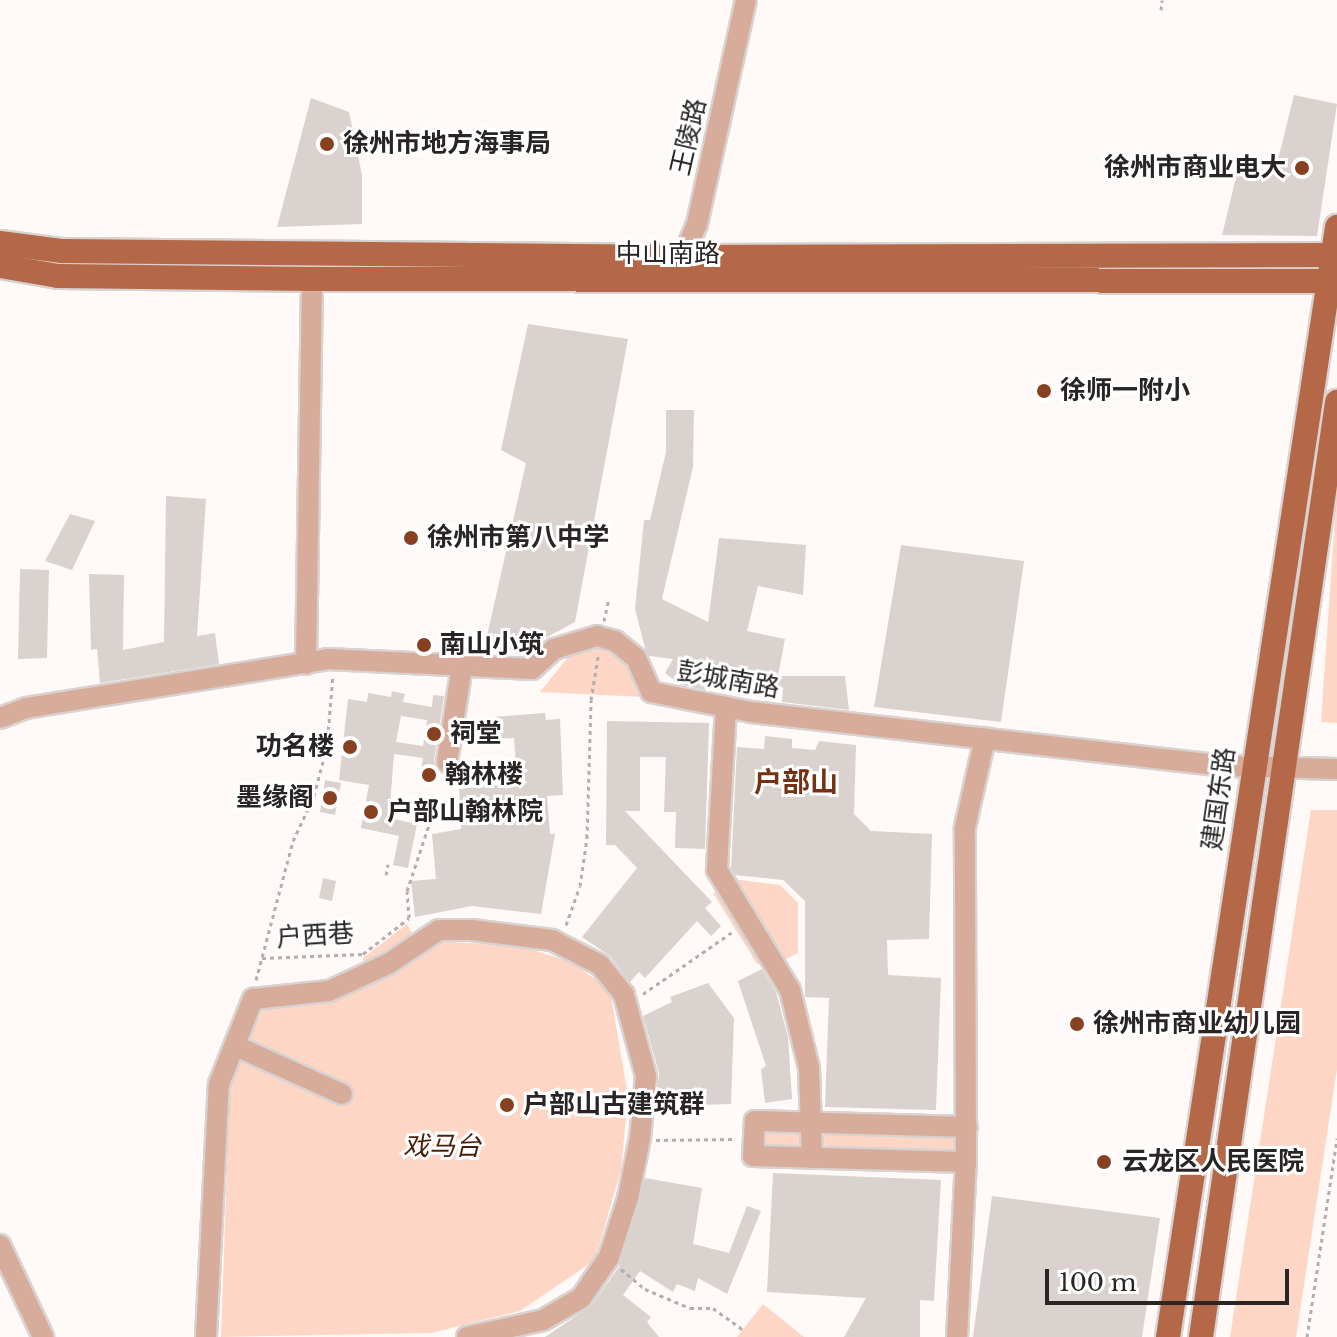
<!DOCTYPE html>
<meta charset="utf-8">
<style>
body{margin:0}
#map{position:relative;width:1337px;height:1337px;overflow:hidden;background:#fff9f7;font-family:"Libre Baskerville","Noto Sans SC",serif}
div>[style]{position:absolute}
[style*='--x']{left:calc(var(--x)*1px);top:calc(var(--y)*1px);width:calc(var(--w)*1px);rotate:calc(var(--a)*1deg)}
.green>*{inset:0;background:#fed6c5}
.building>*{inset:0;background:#d9d2cf}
.path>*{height:3px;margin-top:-1.5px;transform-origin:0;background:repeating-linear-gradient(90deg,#b4afae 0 4px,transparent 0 8px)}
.roads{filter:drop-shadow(2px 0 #d8d3d1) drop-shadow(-2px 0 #d8d3d1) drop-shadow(0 2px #d8d3d1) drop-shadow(0 -2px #d8d3d1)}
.minor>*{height:20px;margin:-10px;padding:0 10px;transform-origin:10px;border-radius:10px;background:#d8ac9a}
.major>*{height:24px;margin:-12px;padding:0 12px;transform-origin:12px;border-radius:12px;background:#b46847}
.dots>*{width:22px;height:22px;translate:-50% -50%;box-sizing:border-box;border:4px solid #fff;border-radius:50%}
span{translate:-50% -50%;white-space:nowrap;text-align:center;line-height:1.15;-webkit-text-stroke:6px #fff;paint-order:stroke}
.street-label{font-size:26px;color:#282524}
.poi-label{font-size:26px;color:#282524;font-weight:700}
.left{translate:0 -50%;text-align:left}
.right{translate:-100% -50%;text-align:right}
.park-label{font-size:26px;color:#4b1c06;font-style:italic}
.neighbourhood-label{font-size:28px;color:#733214;font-weight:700}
.scale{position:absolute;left:1045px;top:1269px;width:244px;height:36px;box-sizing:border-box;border:4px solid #282524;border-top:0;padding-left:10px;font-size:24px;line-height:28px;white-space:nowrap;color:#282524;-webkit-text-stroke:6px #fff;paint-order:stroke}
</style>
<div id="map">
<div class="green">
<div style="clip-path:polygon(1337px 487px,1337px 723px,1321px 722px)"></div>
<div style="clip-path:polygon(602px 648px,629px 661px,645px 697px,540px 692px,573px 651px)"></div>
<div style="clip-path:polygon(1311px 810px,1337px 810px,1337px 1069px,1296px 1337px,1230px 1337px)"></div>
<div style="clip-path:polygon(732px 879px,780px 885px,798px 903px,798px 953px,773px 965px,770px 960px,757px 964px,713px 893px)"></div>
<div style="clip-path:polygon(407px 924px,416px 941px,366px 970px,363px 958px)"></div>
<div style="clip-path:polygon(436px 941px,520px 946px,571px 962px,610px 990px,628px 1096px,621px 1170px,595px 1260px,520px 1311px,431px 1333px,221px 1337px,230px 1080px,267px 1001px,329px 1000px,399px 971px)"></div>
<div style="clip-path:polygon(755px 1121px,961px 1127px,959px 1162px,753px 1156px)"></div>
<div style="clip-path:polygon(763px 1304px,804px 1337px,737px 1337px)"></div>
</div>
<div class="building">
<div style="clip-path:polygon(1294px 95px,1337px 104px,1317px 236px,1222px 235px,1239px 165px,1275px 172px)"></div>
<div style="clip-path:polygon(311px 98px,349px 112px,362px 175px,362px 224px,277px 227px)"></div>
<div style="clip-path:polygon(528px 324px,628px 339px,575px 622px,523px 650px,484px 649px,526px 463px,501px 450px)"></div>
<div style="clip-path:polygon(666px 410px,694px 410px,693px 467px,662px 599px,708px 622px,719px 538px,806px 545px,803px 595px,758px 586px,747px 631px,785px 639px,778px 676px,845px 676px,849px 710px,782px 702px,783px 689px,728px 678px,706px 656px,705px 690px,681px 685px,665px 673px,673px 659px,649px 656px,645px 648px,635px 609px,644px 520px,650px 520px,666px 452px)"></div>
<div style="clip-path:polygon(166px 496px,206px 499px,197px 636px,215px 633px,219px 664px,100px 683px,97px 649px,91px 650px,89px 574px,124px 575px,123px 650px,164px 642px)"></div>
<div style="clip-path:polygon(70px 514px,95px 521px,72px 570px,45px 561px)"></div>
<div style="clip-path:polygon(901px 545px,1024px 561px,1001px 722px,874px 707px)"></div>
<div style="clip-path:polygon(20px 569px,49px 570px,47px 658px,18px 659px)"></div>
<div style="clip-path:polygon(evenodd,392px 691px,405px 694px,403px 702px,432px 707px,433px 695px,444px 696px,434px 760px,437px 776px,420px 775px,423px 758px,394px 754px,389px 818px,417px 824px,408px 868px,393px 865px,399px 836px,361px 828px,369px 785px,339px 780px,348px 699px,367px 702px,368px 693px,391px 697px,392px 691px,401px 716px,427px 720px,423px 746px,396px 742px,401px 716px)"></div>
<div style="clip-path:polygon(545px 713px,546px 720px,560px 719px,563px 795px,547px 796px,550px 834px,555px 834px,541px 914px,472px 906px,415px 917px,411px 881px,436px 879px,432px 834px,461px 829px,459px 789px,517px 783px,514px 738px,469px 741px,467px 719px)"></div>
<div style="clip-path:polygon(607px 721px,709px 723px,705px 849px,675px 848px,676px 812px,664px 812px,666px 757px,640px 757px,640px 811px,625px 811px,712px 902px,705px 908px,721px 926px,711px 936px,697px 921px,645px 978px,639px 972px,630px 982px,610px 956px,582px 937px,637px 868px,615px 845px,606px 845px)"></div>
<div style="clip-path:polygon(765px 736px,792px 739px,792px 748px,815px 750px,819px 741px,856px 745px,854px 814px,871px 831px,932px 834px,929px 939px,887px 940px,888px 975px,941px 978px,936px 1110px,825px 1107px,829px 998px,805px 997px,805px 901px,783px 880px,735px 875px,731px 869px,737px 747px,764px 749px)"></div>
<div style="clip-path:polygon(325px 780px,341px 783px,335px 815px,320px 812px)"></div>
<div style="clip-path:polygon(323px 878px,336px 881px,332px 901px,319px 898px)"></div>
<div style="clip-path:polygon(762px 969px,776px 992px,788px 1037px,792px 1099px,765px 1103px,761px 1069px,766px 1066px,738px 981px)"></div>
<div style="clip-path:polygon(708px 983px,734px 1018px,731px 1104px,698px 1105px,697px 1099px,655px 1113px,659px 1073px,643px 1016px,672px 1002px,670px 997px)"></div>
<div style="clip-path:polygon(773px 1173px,941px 1180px,934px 1301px,920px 1300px,920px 1337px,844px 1337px,866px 1298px,767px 1292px)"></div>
<div style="clip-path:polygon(645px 1178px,702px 1188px,693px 1244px,729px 1253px,747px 1206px,761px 1211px,727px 1294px,698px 1278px,695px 1291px,677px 1284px,673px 1292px,640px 1271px,623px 1295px,651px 1317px,647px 1322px,659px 1337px,545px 1337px,591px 1306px,619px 1267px)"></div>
<div style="clip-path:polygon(992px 1196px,1160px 1218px,1142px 1337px,973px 1337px)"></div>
</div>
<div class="path">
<div style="--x:1161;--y:10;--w:10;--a:-84"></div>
<div style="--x:604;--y:621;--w:24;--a:-78"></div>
<div style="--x:386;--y:875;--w:11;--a:-80"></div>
<div style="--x:566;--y:925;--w:41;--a:-70.3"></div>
<div style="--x:580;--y:886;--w:49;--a:-81.7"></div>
<div style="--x:587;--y:838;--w:138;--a:-88.3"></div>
<div style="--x:591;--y:700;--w:44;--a:-80.8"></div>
<div style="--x:262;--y:958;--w:101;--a:-2.3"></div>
<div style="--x:363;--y:954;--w:58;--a:-38"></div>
<div style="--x:409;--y:918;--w:27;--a:-94"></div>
<div style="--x:407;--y:891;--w:70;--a:-71.6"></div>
<div style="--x:256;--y:980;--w:144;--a:-75.1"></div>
<div style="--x:293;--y:841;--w:50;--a:-65"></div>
<div style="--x:314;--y:796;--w:52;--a:-75.4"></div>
<div style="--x:327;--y:746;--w:71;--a:-85.2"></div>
<div style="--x:643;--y:994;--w:112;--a:-34.8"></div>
<div style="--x:656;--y:1140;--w:80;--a:-0.7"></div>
<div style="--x:621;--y:1269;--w:31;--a:40"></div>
<div style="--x:645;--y:1289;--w:49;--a:22.9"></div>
<div style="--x:690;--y:1308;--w:23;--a:0"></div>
<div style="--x:713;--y:1308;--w:37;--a:36"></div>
<div style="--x:1307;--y:1337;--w:201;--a:-81.4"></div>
</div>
<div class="roads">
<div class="minor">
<div style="--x:677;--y:271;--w:51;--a:-66.9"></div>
<div style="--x:697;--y:224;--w:229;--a:-77.7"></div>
<div style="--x:306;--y:664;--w:385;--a:-89.1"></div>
<div style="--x:726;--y:707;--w:163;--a:93.2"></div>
<div style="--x:717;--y:870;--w:140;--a:58.7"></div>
<div style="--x:790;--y:990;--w:80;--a:76.3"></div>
<div style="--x:809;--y:1068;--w:90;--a:88.1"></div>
<div style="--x:0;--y:718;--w:28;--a:-21"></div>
<div style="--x:26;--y:708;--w:306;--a:-9.2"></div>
<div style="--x:328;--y:659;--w:204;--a:2.8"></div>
<div style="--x:532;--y:669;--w:30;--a:-42"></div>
<div style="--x:554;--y:649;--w:45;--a:-16.8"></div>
<div style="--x:597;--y:636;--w:19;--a:16"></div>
<div style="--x:615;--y:641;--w:27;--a:39"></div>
<div style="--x:636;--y:658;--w:37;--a:66"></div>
<div style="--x:651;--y:692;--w:102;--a:11.3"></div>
<div style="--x:751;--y:712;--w:479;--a:6.5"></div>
<div style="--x:1227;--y:766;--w:110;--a:1.6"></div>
<div style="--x:447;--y:762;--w:97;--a:-81.1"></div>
<div style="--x:238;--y:1047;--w:114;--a:24.3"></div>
<div style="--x:966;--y:1162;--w:213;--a:-178.4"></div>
<div style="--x:753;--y:1156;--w:35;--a:-87"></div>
<div style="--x:755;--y:1121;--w:212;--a:1.6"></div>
<div style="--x:0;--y:1245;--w:102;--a:64.9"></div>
<div style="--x:206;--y:1337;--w:253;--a:-87.1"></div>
<div style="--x:219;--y:1084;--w:92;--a:-68.2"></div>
<div style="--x:253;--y:999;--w:76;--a:-6"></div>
<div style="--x:329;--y:991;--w:65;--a:-24.6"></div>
<div style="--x:388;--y:964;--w:61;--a:-33.7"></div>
<div style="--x:439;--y:930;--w:32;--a:0"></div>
<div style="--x:471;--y:930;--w:82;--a:7"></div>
<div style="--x:552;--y:940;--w:54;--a:27.5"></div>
<div style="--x:600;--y:965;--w:38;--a:51"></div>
<div style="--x:624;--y:995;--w:84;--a:74.8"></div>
<div style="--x:646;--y:1076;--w:62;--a:95.5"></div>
<div style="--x:640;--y:1138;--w:61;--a:101.3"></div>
<div style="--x:628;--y:1198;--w:62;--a:107.9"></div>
<div style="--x:609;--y:1257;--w:50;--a:124.3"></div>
<div style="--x:581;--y:1298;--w:44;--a:149.9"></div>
<div style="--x:543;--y:1320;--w:78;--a:167.4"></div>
<div style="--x:957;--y:1337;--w:175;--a:-87.1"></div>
<div style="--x:966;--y:1162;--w:335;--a:-90.2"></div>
<div style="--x:965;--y:827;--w:91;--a:-77.3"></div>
</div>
<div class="major">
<div style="--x:0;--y:243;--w:63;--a:7.4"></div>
<div style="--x:62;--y:251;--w:620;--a:0.55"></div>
<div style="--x:682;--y:257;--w:655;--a:-0.17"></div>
<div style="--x:0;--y:266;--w:59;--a:9.8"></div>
<div style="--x:58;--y:276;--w:254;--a:0.7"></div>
<div style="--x:312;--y:279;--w:1025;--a:0.11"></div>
<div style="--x:1168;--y:1337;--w:1123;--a:-81.34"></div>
<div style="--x:1201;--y:1337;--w:945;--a:-81.72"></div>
</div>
</div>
<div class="dots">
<div style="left:327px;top:144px;background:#884120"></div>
<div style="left:1302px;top:168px;background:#884120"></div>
<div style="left:1044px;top:391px;background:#884120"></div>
<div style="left:411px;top:538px;background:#884120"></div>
<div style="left:424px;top:645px;background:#884120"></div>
<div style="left:434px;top:734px;background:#884120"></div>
<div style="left:350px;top:747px;background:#884120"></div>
<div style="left:429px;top:775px;background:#884120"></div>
<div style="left:330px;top:798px;background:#884120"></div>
<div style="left:371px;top:812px;background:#884120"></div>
<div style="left:1077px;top:1024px;background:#884120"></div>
<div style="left:507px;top:1105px;background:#884120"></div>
<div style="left:1104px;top:1162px;background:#884120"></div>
</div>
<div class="street-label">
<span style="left:689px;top:137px;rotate:-77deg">王陵路</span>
<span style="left:668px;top:254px">中山南路</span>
<span style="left:728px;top:680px;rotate:10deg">彭城南路</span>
<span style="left:1219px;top:799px;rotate:-82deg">建国东路</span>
<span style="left:315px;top:936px;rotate:-4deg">户西巷</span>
</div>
<div class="poi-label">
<span class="left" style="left:343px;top:144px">徐州市地方海事局</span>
<span class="right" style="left:1286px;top:168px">徐州市商业电大</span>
<span class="left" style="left:1060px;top:391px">徐师一附小</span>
<span class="left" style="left:427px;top:538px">徐州市第八中学</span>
<span class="left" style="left:440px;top:645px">南山小筑</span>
<span class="left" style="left:450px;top:734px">祠堂</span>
<span class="right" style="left:334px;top:747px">功名楼</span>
<span class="left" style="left:445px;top:775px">翰林楼</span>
<span class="right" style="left:314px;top:798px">墨缘阁</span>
<span class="left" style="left:387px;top:812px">户部山翰林院</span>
<span class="left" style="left:1093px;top:1024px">徐州市商业幼儿园</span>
<span class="left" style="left:523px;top:1105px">户部山古建筑群</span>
<span class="left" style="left:1122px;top:1162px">云龙区人民医院</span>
</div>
<div class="park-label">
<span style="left:442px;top:1147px">戏马台</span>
</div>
<div class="neighbourhood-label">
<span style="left:796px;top:783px">户部山</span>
</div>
<div class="scale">100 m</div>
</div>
